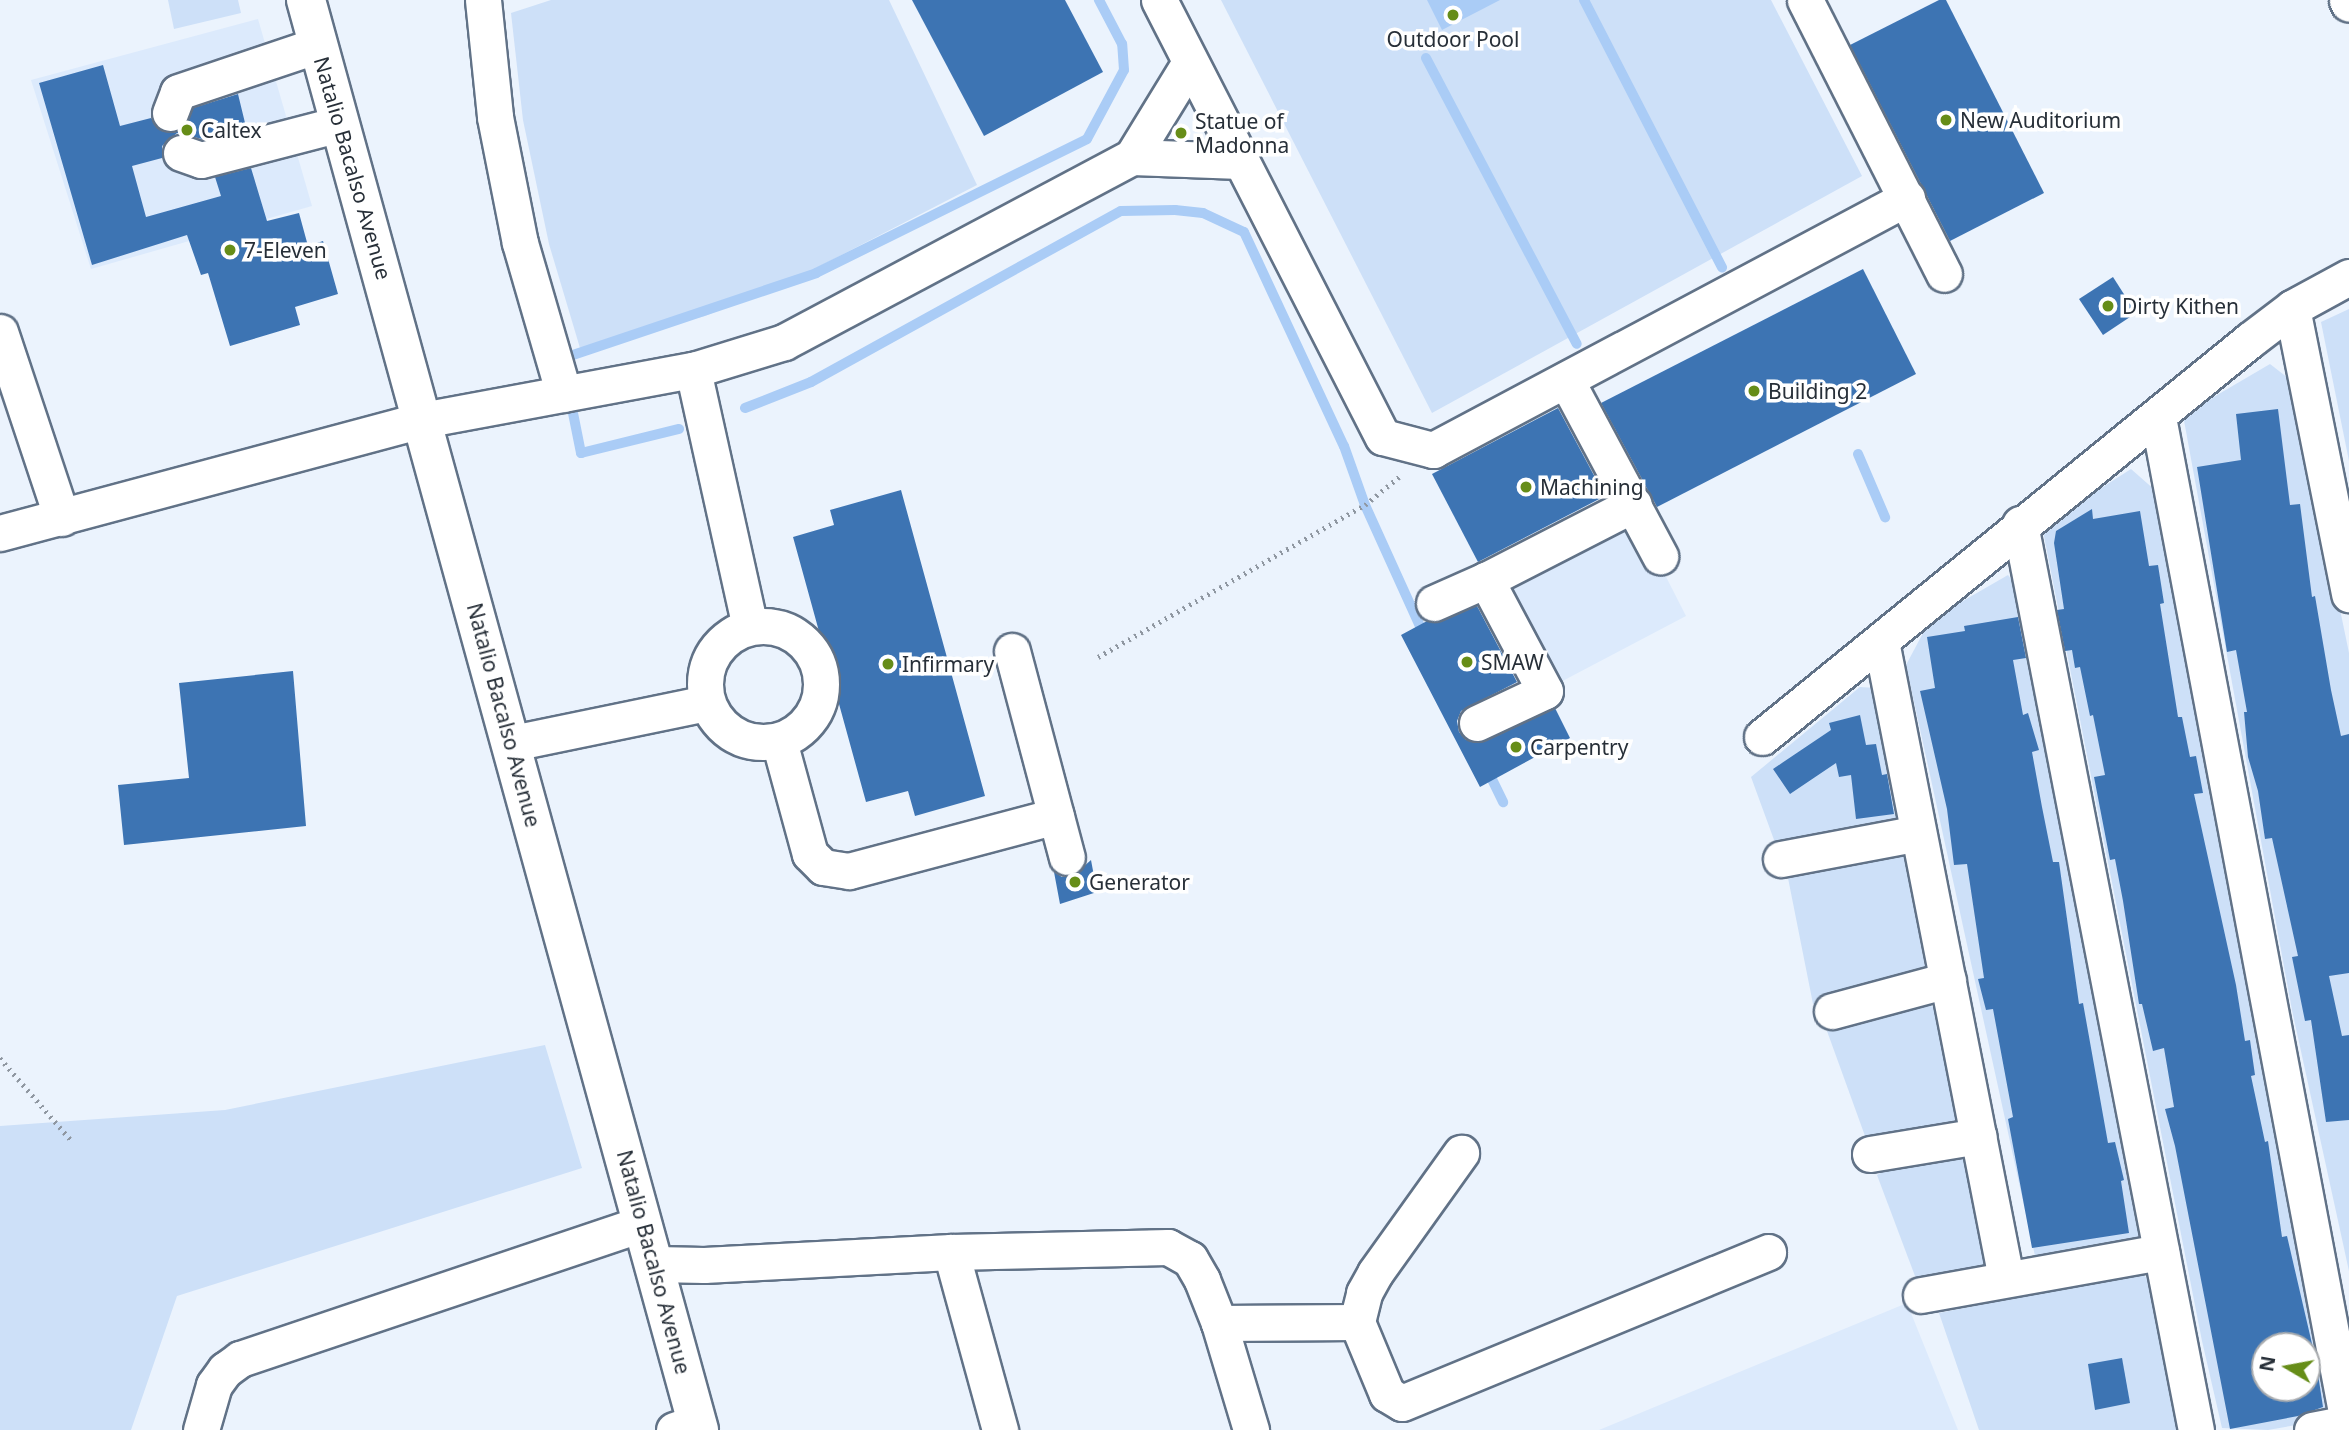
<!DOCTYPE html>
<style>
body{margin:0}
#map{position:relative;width:2349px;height:1430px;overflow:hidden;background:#ebf3fd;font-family:"Noto Sans",sans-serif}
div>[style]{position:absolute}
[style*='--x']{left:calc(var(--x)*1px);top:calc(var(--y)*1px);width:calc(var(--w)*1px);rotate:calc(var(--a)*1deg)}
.built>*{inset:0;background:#dceafc}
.green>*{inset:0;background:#cde0f8}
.water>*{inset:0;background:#aaccf6}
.stream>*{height:10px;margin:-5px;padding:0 5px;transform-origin:5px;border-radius:5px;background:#aaccf6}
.building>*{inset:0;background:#3d74b3}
.path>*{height:4.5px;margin-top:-2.25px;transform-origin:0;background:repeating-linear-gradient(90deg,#8f97a1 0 2px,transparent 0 7px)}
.roads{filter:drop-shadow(2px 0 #617287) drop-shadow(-2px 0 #617287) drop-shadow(0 2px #617287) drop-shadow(0 -2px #617287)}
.minor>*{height:35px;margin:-17.5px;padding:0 17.5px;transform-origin:17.5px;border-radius:17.5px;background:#fff}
.minor>.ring{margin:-17.5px;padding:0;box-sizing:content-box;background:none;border:35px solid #fff;border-radius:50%}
.highway>*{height:38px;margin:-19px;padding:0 19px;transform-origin:19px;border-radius:19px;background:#fff}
.dots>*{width:19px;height:19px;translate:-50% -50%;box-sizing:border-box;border:4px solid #fff;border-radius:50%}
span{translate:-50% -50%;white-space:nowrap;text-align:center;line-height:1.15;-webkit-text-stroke:7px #fff;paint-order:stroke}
.poi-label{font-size:21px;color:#272f38}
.left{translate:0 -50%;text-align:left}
.street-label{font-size:21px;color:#272f38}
.north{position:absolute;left:2251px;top:1332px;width:70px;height:70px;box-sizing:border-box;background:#fff;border:2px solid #a9acaf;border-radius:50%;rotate:280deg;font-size:19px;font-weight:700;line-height:28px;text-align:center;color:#272f38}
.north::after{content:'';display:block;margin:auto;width:24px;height:32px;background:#668d18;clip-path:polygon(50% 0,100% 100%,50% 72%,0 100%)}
</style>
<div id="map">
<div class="built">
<div style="clip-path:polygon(258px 19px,312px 206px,91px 269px,31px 80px)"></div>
<div style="clip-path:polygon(1636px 518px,1686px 616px,1553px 686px,1502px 588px)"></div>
<div style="clip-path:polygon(1907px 1303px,1958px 1430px,1599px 1430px)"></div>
</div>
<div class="green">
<div style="clip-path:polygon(168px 0,238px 0,241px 13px,174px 29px)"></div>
<div style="clip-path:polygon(551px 0,889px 0,977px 185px,791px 281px,705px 316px,580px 348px,549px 244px,523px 120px,511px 13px)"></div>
<div style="clip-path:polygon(1221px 0,1771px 0,1862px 176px,1432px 413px)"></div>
<div style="clip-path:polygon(2349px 309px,2349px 461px,2321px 322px)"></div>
<div style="clip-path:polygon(2270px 364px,2293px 382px,2349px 653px,2349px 1271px,2292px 1010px,2183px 415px)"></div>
<div style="clip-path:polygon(evenodd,2131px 469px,2156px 491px,2335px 1418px,2268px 1430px,2222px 1428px,2202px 1341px,2042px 526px,2131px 469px,2265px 1346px,2307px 1346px,2307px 1388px,2265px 1388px,2265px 1346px)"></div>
<div style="clip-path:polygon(2008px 575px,2027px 600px,2149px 1239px,2035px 1256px,1906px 665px,1930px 620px)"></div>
<div style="clip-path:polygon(1860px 687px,1891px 689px,1903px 848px,1915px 855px,1937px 963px,1918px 980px,1813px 1004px,1788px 878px,1751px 777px)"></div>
<div style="clip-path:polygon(1919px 1001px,1947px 1013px,1959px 1124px,1869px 1147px,1827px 1031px)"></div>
<div style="clip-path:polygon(545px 1045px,582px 1168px,177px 1296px,131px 1430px,0 1430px,0 1126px,225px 1110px)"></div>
<div style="clip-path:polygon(1953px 1156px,1976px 1162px,1996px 1242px,1981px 1274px,1918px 1284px,1877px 1175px,1886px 1170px)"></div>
<div style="clip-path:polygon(2140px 1273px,2158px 1286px,2177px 1430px,1979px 1430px,1939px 1313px)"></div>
</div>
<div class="water">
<div style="clip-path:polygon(1427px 0,1500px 0,1442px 30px)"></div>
</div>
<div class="stream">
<div style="--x:1584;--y:0;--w:301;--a:62.7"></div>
<div style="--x:1426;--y:58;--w:323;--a:62.2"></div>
<div style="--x:565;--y:363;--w:5;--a:-101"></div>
<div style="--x:564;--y:358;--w:266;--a:-18.6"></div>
<div style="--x:816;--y:273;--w:302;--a:-26.3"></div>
<div style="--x:1087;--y:139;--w:78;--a:-61.8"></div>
<div style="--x:1124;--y:70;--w:26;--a:-94"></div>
<div style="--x:1122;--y:44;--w:50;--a:-117.6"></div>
<div style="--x:572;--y:408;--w:46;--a:78.7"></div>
<div style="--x:581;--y:453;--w:101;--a:-13.8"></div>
<div style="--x:745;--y:408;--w:71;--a:-21.5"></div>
<div style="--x:811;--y:382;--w:354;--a:-28.9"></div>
<div style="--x:1121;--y:211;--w:54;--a:-1.1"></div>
<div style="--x:1175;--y:210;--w:28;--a:6"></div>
<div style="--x:1203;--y:213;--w:45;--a:24.9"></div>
<div style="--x:1244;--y:232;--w:236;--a:65"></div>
<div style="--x:1344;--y:446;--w:63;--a:70.4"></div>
<div style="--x:1365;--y:505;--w:143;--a:65.6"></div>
<div style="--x:1858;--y:454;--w:69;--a:66.8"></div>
<div style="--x:1487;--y:769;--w:37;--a:64"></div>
</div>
<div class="building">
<div style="clip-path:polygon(912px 0,1065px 0,1103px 72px,984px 136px)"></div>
<div style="clip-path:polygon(1939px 0,1946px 0,2044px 193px,1950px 241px,1850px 45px)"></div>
<div style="clip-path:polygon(103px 65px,120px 126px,151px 118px,162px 131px,174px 133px,183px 128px,193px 108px,238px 94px,246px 127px,202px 139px,177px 133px,162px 146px,162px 158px,132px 166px,146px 217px,221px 196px,215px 177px,251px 168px,267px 221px,299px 213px,308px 246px,323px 241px,338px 294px,295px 307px,300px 325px,230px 346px,208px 273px,201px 275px,187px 235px,92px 265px,39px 83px)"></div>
<div style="clip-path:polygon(1863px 269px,1916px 374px,1657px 507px,1601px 403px)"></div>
<div style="clip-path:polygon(2113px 277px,2136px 313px,2103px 335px,2079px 299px)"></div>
<div style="clip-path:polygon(1558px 408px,1605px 496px,1478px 562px,1432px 474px)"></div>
<div style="clip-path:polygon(2278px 409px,2290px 505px,2300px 504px,2312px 597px,2315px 596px,2331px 690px,2341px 736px,2349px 734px,2349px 973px,2329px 976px,2342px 1036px,2349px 1035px,2349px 1120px,2326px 1122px,2311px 1020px,2305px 1021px,2292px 957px,2298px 956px,2272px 838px,2265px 839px,2258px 791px,2248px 757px,2244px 712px,2247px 712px,2236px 650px,2227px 652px,2197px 467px,2241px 460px,2236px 414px)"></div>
<div style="clip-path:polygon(901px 490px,985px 796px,915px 816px,908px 791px,866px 802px,793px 537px,834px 525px,830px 510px)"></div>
<div style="clip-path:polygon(evenodd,2092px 509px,2093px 519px,2140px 511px,2149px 566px,2158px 565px,2164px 603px,2160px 604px,2178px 717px,2182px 717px,2190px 757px,2196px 756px,2203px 793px,2194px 794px,2236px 985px,2245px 1041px,2250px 1040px,2255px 1075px,2251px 1076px,2265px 1142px,2268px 1141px,2282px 1237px,2287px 1236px,2316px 1361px,2323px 1407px,2298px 1416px,2230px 1429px,2175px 1146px,2165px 1109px,2174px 1107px,2164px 1048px,2153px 1051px,2142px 1004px,2139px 1004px,2123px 901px,2115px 859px,2110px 860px,2094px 777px,2105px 775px,2093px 715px,2090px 716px,2080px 667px,2075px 668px,2072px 650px,2065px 651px,2057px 610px,2064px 609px,2054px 543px,2056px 531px,2092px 509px,2265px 1346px,2307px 1346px,2307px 1388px,2265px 1388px,2265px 1346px)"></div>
<div style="clip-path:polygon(1477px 606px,1517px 682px,1461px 711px,1457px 721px,1459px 732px,1466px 740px,1485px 741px,1555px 708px,1570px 738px,1480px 787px,1401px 635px,1427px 621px,1442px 621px)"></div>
<div style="clip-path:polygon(2018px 617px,2026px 658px,2013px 660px,2023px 715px,2028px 713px,2039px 750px,2032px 752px,2042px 807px,2053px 862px,2059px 862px,2079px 1004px,2083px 1003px,2108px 1143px,2115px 1142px,2124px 1180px,2121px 1181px,2129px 1233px,2032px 1248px,2008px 1119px,2013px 1117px,1993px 1009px,1986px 1010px,1978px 979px,1984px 978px,1967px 864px,1954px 865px,1947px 809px,1920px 691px,1935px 688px,1927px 637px,1965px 631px,1964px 626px)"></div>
<div style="clip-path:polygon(293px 671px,306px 826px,124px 845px,118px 785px,189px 778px,179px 683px)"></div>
<div style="clip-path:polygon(1860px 715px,1866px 745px,1876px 744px,1882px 775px,1887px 774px,1894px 814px,1856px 819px,1851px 775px,1839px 777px,1836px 763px,1790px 794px,1773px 769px,1831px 730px,1829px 723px)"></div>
<div style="clip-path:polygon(1091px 860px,1097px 892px,1060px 904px,1054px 872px,1062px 877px,1073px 876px)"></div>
<div style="clip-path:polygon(2122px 1358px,2130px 1403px,2095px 1410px,2088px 1364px)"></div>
</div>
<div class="path">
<div style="--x:1098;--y:657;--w:307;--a:-29.7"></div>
<div style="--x:1365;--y:505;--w:45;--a:-39.6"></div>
<div style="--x:0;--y:1058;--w:108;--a:49.1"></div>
</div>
<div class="roads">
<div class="minor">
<div style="--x:483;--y:0;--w:118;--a:84.1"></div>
<div style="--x:495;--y:117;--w:128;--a:78.8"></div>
<div style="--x:520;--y:243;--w:157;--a:73.8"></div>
<div style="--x:1159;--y:0;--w:491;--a:62.9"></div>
<div style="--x:1383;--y:437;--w:52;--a:14.6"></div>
<div style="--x:1433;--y:450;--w:537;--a:-28"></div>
<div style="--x:1805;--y:0;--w:307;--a:63.1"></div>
<div style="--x:2347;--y:0;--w:4;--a:63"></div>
<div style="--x:1189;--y:64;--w:109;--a:121.5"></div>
<div style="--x:1132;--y:157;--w:108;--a:2.1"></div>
<div style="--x:170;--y:113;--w:22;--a:-69"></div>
<div style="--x:178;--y:92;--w:148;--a:-18.6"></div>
<div style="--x:181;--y:153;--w:21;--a:19"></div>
<div style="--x:201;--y:160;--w:143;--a:-14.6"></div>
<div style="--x:2292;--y:308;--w:292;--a:78.7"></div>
<div style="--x:0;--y:332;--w:196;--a:71.6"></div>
<div style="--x:693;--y:370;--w:263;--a:77.5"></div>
<div style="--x:1566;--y:380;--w:200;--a:61.9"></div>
<div style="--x:2158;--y:417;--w:1024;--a:79.3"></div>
<div style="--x:2020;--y:524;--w:923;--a:79.01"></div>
<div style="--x:0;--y:533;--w:437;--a:-15"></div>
<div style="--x:422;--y:420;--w:276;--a:-10.5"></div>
<div style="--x:693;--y:370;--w:95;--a:-17.1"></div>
<div style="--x:784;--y:342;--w:394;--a:-28"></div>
<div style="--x:1434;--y:603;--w:57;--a:-23.9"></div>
<div class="ring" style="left:705px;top:626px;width:81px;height:81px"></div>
<div style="--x:1881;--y:641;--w:649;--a:78.9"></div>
<div style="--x:1012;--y:651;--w:213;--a:75.1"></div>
<div style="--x:1477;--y:723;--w:75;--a:-25.2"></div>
<div style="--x:1545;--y:691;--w:126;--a:-118"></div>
<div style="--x:1486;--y:580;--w:166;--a:-27.2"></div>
<div style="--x:1762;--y:737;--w:629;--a:-39.13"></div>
<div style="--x:2250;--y:340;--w:53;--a:-37.3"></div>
<div style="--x:2292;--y:308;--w:65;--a:-28.5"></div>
<div style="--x:779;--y:741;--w:117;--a:74.7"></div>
<div style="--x:810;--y:854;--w:18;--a:45"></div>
<div style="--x:823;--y:867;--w:26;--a:9"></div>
<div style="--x:849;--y:871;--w:214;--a:-14.9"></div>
<div style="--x:512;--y:743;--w:199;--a:-11.6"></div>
<div style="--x:1781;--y:859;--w:139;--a:-10.7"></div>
<div style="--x:1832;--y:1011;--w:120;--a:-15"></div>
<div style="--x:1870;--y:1154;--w:110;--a:-9.4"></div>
<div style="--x:951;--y:1252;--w:185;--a:74.6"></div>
<div style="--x:655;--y:1264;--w:49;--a:1.2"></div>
<div style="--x:704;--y:1265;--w:247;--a:-3"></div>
<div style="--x:951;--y:1252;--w:217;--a:-1.3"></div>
<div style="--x:1168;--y:1247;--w:25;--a:29"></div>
<div style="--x:1190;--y:1259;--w:24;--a:60"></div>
<div style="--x:1202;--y:1280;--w:46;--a:68.4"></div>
<div style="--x:1219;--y:1323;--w:112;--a:73.3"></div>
<div style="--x:1921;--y:1295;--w:244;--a:-10.2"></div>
<div style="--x:1357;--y:1322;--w:30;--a:-76"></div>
<div style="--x:1364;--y:1293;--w:23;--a:-61"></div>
<div style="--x:1375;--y:1273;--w:148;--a:-54.4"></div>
<div style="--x:1219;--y:1323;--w:138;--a:-0.4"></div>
<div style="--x:1357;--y:1322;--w:78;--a:67.4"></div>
<div style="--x:1387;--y:1394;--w:17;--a:31"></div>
<div style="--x:1402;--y:1403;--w:396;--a:-22.4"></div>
<div style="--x:201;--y:1430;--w:47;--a:-73.9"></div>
<div style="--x:214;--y:1385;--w:19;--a:-54"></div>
<div style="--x:225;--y:1370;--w:19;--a:-36"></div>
<div style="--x:240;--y:1359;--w:425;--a:-18.6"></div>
<div style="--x:674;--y:1430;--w:24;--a:-19"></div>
<div style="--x:2312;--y:1430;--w:38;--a:-11"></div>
</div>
<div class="highway">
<div style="--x:306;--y:0;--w:1483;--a:74.63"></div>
</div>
</div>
<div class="dots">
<div style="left:1453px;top:15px;background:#668d18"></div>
<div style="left:1946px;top:120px;background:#668d18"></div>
<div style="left:187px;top:130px;background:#668d18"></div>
<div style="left:1181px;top:133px;background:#668d18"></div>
<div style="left:230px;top:250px;background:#668d18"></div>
<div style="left:2108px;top:306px;background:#668d18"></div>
<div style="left:1754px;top:391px;background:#668d18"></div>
<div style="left:1526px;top:487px;background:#668d18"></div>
<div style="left:1467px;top:662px;background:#668d18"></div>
<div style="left:888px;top:664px;background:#668d18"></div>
<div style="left:1516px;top:747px;background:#668d18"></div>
<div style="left:1075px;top:882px;background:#668d18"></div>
</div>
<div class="poi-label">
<span style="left:1453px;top:39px">Outdoor Pool</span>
<span class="left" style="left:1960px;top:120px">New Auditorium</span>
<span class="left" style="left:1195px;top:133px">Statue of<br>Madonna</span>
<span class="left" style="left:201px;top:130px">Caltex</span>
<span class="left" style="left:244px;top:250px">7-Eleven</span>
<span class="left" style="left:2122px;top:306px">Dirty Kithen</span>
<span class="left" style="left:1768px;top:391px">Building 2</span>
<span class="left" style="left:1540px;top:487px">Machining</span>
<span class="left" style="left:1481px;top:662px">SMAW</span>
<span class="left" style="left:902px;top:664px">Infirmary</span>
<span class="left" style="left:1530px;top:747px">Carpentry</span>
<span class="left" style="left:1089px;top:882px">Generator</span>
</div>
<div class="street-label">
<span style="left:353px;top:168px;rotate:74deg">Natalio Bacalso Avenue</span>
<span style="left:504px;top:715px;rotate:75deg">Natalio Bacalso Avenue</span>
<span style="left:654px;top:1262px;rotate:75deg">Natalio Bacalso Avenue</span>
</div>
<div class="north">N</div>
</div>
